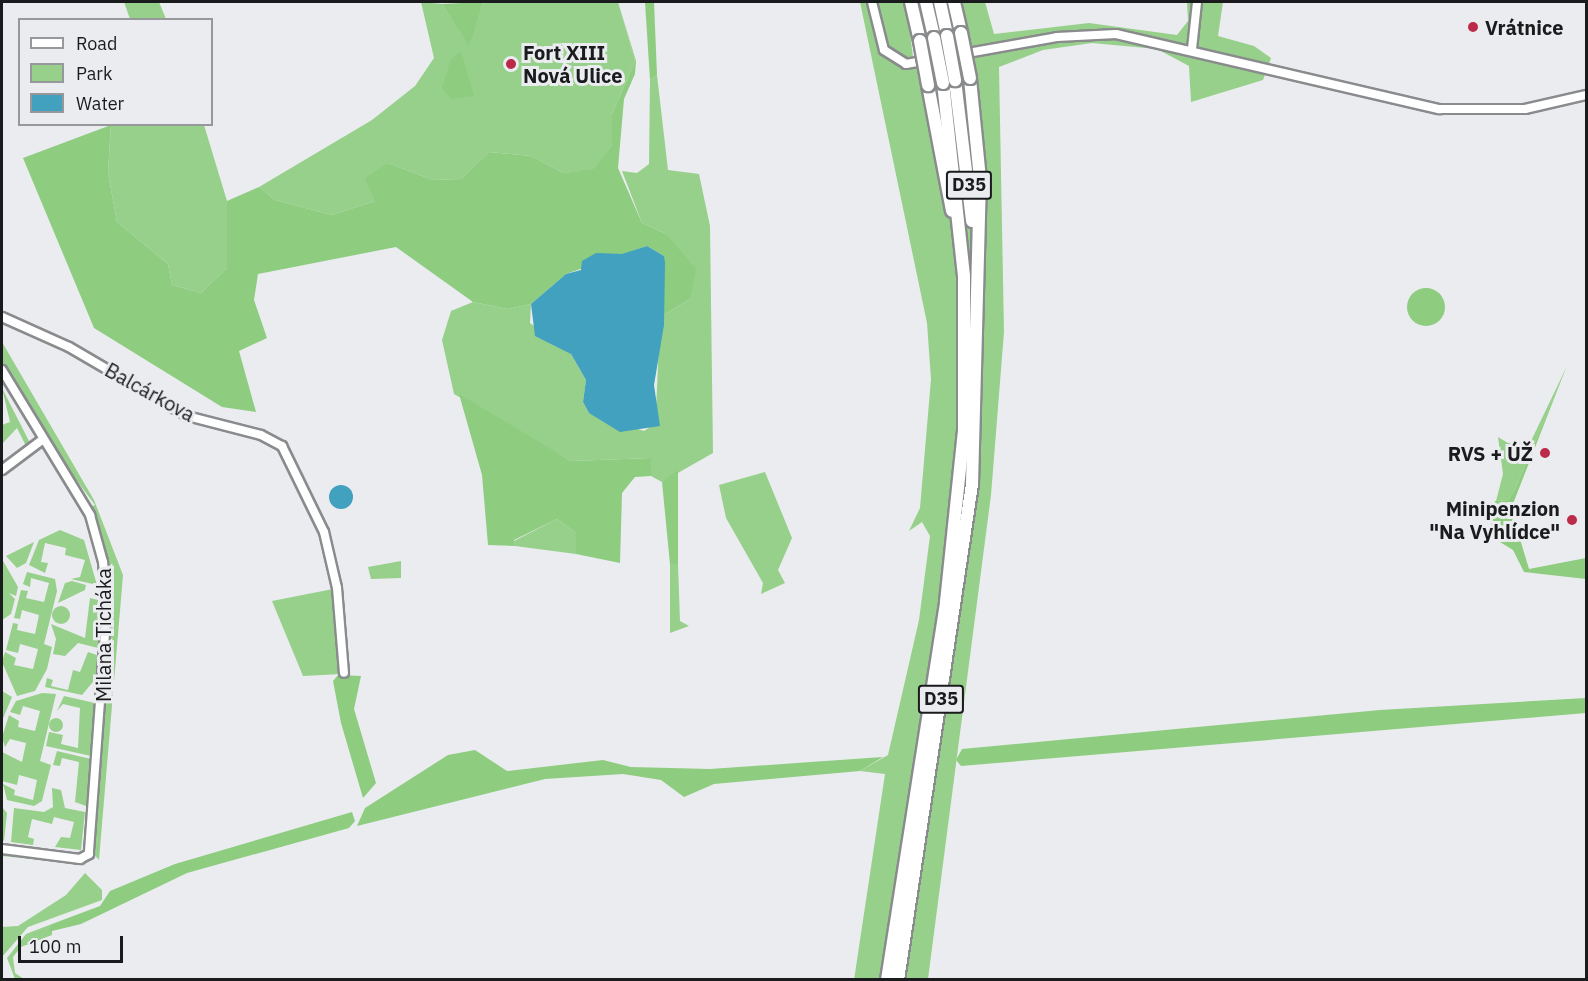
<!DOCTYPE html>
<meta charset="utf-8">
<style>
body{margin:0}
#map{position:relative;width:1588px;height:981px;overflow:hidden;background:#eaecef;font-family:"IBM Plex Sans",sans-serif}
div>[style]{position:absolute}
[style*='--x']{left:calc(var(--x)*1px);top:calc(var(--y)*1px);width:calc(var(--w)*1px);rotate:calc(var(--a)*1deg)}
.green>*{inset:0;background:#97d08a}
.round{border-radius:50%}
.forest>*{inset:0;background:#8ecc80}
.water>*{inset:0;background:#41a1be}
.roads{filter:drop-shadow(2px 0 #898b8d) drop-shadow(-2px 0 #898b8d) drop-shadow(0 2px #898b8d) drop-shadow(0 -2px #898b8d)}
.minor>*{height:8px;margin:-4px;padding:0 4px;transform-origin:4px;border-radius:4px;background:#fff}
.highway>*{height:12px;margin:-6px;padding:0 6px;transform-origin:6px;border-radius:6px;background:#fff}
.bridges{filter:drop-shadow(2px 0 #898b8d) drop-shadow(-2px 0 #898b8d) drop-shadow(0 2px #898b8d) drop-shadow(0 -2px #898b8d)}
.highway-bridge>*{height:12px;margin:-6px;padding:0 6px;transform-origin:6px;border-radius:6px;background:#fff}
.dots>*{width:16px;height:16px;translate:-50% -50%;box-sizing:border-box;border:3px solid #eaecef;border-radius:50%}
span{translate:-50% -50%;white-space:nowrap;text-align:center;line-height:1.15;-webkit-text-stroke:6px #eaecef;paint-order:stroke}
.shield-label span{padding:2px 4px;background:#eaecef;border:2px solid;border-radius:4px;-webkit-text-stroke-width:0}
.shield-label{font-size:18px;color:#1a1b1c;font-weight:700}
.poi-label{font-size:20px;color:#1a1b1c;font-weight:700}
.left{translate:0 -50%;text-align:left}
.right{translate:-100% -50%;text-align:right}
.street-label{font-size:20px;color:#1a1b1c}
.frame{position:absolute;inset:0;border:3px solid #1a1b1c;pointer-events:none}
.legend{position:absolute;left:18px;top:18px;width:195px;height:108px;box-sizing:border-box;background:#eaecef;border:2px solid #97989b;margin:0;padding:8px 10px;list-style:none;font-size:18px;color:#1a1b1c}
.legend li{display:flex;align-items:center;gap:12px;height:30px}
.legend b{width:30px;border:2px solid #97989b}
.scale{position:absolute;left:18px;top:936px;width:105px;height:27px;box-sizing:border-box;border:3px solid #1a1b1c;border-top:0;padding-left:8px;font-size:18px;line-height:21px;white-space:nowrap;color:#1a1b1c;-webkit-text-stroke:4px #eaecef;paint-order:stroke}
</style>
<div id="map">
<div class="green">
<div style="clip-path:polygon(124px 2px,159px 2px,166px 19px,130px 19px)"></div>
<div style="clip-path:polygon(421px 2px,442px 4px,469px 45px,483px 2px,618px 2px,635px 61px,612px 114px,612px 145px,594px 170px,564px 173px,531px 156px,489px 152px,461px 179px,433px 180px,388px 163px,375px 201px,332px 215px,275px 200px,259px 187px,372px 120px,415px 86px,434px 58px)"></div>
<div style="clip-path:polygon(860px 2px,906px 2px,913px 57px,970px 48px,959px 2px,985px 2px,994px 34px,1089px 23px,1177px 35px,1188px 21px,1187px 2px,1223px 2px,1218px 36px,1254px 46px,1271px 58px,1263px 80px,1191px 102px,1189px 66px,1157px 49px,1092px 43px,1043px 50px,999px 67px,1004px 332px,991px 495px,928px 979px,854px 980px,885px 774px,860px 771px,888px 755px,919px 620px,930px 536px,922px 522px,909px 531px,920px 508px,931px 379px,927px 323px)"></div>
<div style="clip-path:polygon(657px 75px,668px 170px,699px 174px,710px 226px,713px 453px,662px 482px,651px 476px,651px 458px,571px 461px,454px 394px,442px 340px,451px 311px,473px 302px,508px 309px,531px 304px,530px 323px,571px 354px,586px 380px,583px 402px,589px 413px,644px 431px,650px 427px,656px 411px,660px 317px,690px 299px,666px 234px,642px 223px,622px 171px,637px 173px,649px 164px,650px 80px)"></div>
<div style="clip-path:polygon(111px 125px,204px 125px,227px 201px,227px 268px,201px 293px,172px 285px,168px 264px,117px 222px,108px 173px)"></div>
<div style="clip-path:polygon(2px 342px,94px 500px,123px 575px,99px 860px,93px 853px,108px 674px,105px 555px,90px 507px,95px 505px,31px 419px,2px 363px)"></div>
<div style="clip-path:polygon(1567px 366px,1515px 489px,1508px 500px,1496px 501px,1503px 474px,1498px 437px,1508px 443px,1531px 441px)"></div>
<div style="clip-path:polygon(2px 388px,30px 443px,27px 448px,17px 428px,2px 444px,2px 425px,10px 422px)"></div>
<div style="clip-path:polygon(765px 472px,792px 538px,778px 570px,785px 583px,761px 594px,763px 583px,726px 518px,719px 485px)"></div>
<div style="clip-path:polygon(557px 519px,576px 533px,576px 554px,515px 546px,514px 541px)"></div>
<div style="clip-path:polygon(60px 530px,84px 540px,97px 585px,71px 579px,80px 577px,85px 560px,65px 555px,66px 548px,45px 543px,41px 562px,48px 563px,45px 573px,29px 565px,39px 540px)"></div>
<div style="clip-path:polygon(34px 542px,26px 563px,17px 568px,6px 556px)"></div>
<div style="clip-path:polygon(2px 559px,18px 587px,16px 596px,9px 593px,15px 599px,11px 614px,2px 620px)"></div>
<div style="clip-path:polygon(401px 561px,401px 578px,371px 579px,368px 567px)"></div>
<div style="clip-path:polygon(670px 564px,678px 564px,680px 621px,689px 626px,670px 633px)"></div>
<div style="clip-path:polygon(27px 572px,55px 579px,57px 591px,44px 644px,52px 647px,47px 669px,35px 691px,17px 696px,2px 662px,5px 652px,16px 658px,14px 665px,33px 669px,38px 649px,20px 644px,18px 653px,6px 650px,13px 623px,18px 624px,17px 630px,35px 634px,39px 615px,22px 610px,20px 619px,14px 618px,21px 590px,28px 591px,26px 598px,44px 602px,49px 583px,31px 578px,30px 587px,23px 584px)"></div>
<div style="clip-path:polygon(72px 581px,86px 585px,85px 590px,58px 603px,65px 583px)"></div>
<div style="clip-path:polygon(333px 589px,341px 674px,303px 676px,272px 601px)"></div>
<div style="clip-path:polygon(90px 598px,98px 600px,98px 648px,78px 643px,65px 656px,53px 654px,56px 639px,51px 624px,85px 638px)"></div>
<div class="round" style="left:52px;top:606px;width:18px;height:18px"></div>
<div style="clip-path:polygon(88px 652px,97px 655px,97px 677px,82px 695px,45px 687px,47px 678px,53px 680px,51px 686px,68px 690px,73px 670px,80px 672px)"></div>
<div style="clip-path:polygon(2px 691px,12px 697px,2px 721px)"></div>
<div style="clip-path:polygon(42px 693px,56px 694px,40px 761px,51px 765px,42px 801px,34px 806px,7px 800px,3px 784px,15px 790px,14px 795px,33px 800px,37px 780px,19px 775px,17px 785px,2px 781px,2px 752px,22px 762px,26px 743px,10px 739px,5px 747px,2px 737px,9px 715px,19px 721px,18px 727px,35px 731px,40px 711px,23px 706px,20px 715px,10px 712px,16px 701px)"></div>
<div style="clip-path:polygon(64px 696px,95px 703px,91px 756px,46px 746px,49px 732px,63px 735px,61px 744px,78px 748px,80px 708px,63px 704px,57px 711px)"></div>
<div class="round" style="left:49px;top:718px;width:14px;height:14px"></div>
<div style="clip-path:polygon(57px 751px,91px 759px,86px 806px,75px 802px,79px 762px,62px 758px,60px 766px,53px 765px)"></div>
<div style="clip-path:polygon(52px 788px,61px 790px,65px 808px,85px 812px,81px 850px,55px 847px,61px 837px,70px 838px,74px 822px,54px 817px,52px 824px,32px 819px,28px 837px,34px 839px,33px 845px,11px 842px,14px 808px,44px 812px,53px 807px)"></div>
<div style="clip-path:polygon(2px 807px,7px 813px,4px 841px,2px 840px)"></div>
<div style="clip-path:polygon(2px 853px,17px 857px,83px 864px,2px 856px)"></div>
<div style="clip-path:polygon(85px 873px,102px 890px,102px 900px,28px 927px,2px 957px,2px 927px,18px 926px,66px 895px)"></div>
<div style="clip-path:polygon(52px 924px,52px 935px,21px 947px,13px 957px,15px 973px,24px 979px,15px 979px,7px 958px,26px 934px)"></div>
</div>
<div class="forest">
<div style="clip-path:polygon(483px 2px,473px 35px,469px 46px,442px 4px)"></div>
<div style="clip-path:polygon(618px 2px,636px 61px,635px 74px,624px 99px,618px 168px,642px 223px,666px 234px,696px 269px,690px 299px,660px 317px,664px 256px,647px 246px,566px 274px,531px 304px,508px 309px,473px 302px,396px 247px,258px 274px,254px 300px,267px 338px,239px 351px,256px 412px,222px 407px,94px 328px,23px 158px,111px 125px,108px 173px,117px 222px,168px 264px,172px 285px,201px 293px,227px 268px,227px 201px,259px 187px,275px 200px,332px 215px,375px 201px,365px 178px,388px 163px,433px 180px,461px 179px,489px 152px,531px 156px,564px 173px,594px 169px,612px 145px,612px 114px,635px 61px)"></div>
<div style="clip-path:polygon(645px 2px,654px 2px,657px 75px,650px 80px)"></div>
<div style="clip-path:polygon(461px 51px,474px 96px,452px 99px,442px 88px,451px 59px)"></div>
<div class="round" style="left:1407px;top:288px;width:38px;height:38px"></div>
<div style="clip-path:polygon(1566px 368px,1511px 509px,1529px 569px,1586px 558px,1586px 579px,1524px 572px,1513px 550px,1495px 539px,1490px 519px,1495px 501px,1508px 500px,1515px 489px)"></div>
<div style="clip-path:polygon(459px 394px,571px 461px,651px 458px,651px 476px,635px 477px,622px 493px,620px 563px,576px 554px,576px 533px,557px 519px,514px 540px,515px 546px,488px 545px,482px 475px)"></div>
<div style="clip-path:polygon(678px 470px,678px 564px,670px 564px,662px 482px)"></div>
<div style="clip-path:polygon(338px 675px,361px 676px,354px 709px,376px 783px,363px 798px,341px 723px,333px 681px)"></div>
<div style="clip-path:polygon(1586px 698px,1586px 713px,961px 766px,956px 760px,962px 749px,1380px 710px)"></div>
<div style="clip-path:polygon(475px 750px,507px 771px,603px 760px,631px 767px,710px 769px,883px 757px,860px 771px,714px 784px,684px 797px,661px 780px,623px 774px,545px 779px,357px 826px,365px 808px,448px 755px)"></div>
<div style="clip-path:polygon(352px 812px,355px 821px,349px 828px,187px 873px,81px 924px,48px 932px,52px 924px,100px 906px,110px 891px,175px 864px)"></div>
</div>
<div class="water">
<div style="clip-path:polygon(647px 246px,664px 256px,665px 263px,664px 325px,654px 385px,660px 426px,620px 432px,589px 413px,583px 402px,586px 380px,571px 354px,535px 336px,531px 304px,566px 274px,581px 270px,582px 261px,596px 253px,622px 254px)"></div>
<div class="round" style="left:329px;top:485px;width:24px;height:24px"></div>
</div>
<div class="roads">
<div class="minor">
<div style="--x:872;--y:2;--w:49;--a:76"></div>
<div style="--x:884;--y:50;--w:26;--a:32"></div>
<div style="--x:906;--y:64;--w:153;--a:-10.1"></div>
<div style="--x:1057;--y:37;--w:59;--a:-2.9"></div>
<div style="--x:1116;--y:34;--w:332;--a:13.1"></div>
<div style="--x:1439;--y:109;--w:86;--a:0"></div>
<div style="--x:1525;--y:109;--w:63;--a:-12.9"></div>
<div style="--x:1192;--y:49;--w:47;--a:-83.9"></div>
<div style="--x:2;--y:317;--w:73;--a:24.1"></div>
<div style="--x:69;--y:347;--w:137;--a:30.3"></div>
<div style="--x:187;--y:416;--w:76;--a:14.4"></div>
<div style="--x:261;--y:435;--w:24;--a:28"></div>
<div style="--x:282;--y:446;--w:96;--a:64"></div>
<div style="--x:324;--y:532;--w:57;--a:76.9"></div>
<div style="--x:337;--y:588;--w:85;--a:85.3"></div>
<div style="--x:2;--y:370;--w:170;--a:58.7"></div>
<div style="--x:90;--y:515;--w:49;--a:74.5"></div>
<div style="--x:103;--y:562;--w:44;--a:84.8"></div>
<div style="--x:107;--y:606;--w:249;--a:94.2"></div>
<div style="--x:89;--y:854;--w:10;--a:151"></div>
<div style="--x:80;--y:859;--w:79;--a:-172.7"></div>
<div style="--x:2;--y:470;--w:50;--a:-36.9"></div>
</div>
<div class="highway">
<div style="--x:911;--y:2;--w:40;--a:77"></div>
<div style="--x:926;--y:2;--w:37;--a:77"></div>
<div style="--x:940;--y:2;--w:35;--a:78"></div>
<div style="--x:954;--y:2;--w:32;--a:77"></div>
<div style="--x:955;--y:80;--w:142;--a:83.1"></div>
<div style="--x:928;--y:85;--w:128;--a:79.2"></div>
<div style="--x:887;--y:980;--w:383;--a:-81.1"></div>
<div style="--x:946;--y:602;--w:171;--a:-84"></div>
<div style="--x:964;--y:432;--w:156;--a:-90"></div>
<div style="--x:964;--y:276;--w:194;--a:-96.2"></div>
<div style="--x:898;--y:980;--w:501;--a:-81.51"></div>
<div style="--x:972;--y:484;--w:305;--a:-88.5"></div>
<div style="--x:980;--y:179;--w:101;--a:-95.7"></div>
</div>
</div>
<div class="bridges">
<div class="highway-bridge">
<div style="--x:961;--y:33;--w:46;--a:78.7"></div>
<div style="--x:947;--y:36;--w:45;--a:79.7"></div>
<div style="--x:934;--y:38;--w:46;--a:78.7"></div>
<div style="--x:920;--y:41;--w:45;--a:79.7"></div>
</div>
</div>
<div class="dots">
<div style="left:1473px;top:27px;background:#bb2a49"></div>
<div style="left:511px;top:64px;background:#bb2a49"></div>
<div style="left:1545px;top:453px;background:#bb2a49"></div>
<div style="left:1572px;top:520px;background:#bb2a49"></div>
</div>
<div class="shield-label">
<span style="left:969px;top:185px">D35</span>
<span style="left:941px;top:699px">D35</span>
</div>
<div class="poi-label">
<span class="left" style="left:1485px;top:27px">Vrátnice</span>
<span class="left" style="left:523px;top:64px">Fort XIII<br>Nová Ulice</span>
<span class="right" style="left:1533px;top:453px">RVS + ÚŽ</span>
<span class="right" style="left:1560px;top:520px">Minipenzion<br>"Na Vyhlídce"</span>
</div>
<div class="street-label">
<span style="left:150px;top:392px;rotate:29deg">Balcárkova</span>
<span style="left:103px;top:635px;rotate:-90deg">Milana Ticháka</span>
</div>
<div class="frame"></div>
<ul class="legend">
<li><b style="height:8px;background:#fff"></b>Road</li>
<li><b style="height:16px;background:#97d08a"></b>Park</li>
<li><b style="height:16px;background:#41a1be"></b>Water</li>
</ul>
<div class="scale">100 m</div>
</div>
